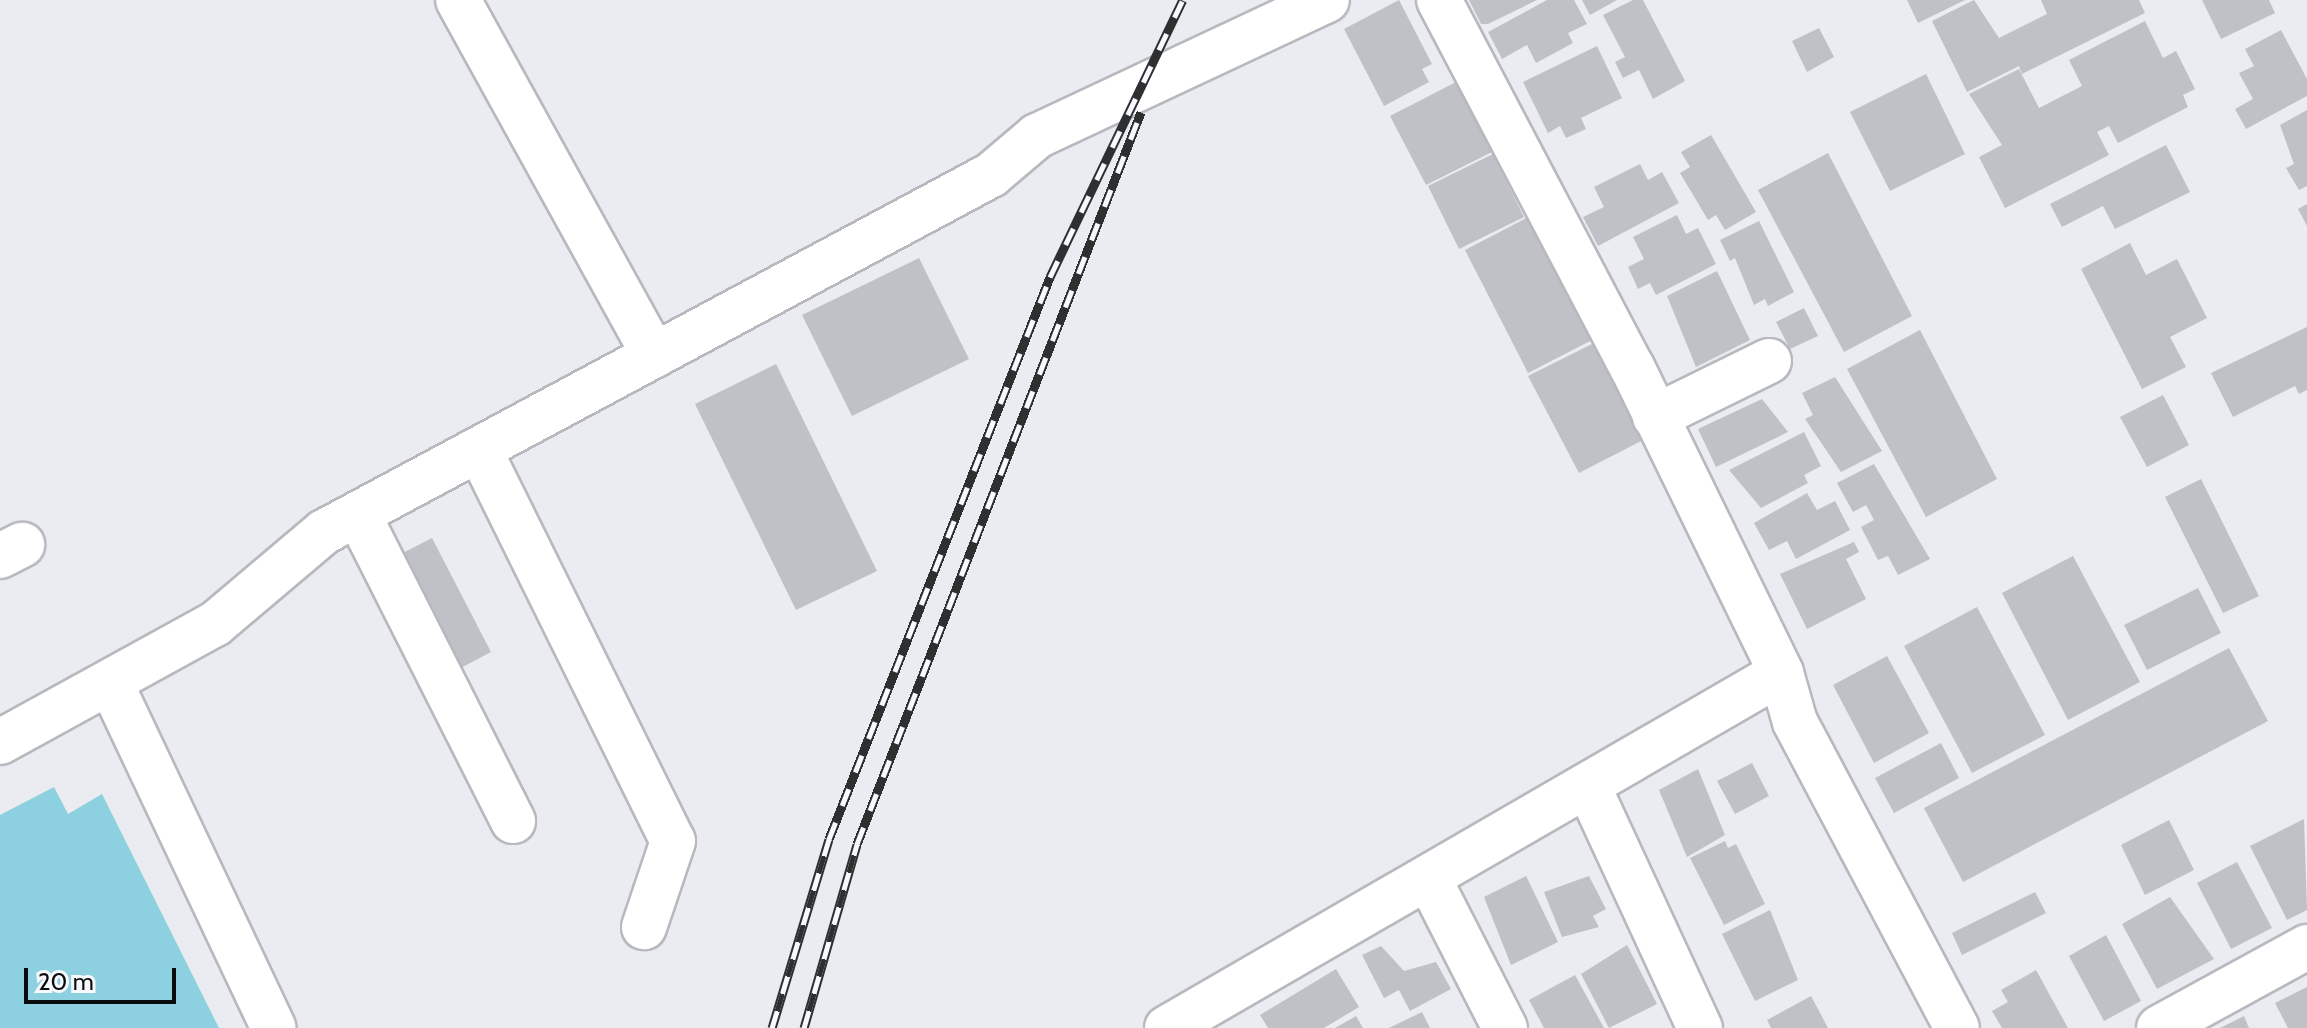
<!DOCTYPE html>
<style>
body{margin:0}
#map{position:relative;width:2307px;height:1028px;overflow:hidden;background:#eaecf2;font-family:Cabin,sans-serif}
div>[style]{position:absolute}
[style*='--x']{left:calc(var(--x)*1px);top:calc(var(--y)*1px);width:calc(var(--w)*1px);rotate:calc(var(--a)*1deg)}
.water>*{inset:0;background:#8dd0df}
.building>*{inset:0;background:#bfc1c7}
.roads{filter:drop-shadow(2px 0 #b7b9bf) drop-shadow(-2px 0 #b7b9bf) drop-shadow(0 2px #b7b9bf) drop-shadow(0 -2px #b7b9bf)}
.minor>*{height:44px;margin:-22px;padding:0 22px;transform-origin:22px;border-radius:22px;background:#fff}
.rail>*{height:9px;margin-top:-4.5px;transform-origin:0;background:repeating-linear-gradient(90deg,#f8f9fe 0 18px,#2d2f31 0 36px);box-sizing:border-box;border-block:2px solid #2d2f31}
span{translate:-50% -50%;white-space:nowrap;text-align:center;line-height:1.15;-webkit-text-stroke:7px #f8f9fe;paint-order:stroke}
.scale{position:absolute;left:24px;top:968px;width:152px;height:36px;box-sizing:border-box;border:4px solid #0b0c0e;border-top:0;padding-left:10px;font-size:24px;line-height:28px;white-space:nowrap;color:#0b0c0e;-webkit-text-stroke:6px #f8f9fe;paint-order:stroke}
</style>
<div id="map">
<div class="water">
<div style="clip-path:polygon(54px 787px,68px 814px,102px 794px,219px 1028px,0 1028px,0 815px)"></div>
</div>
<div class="building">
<div style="clip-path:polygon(1399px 0,1432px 64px,1422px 69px,1429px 82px,1384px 106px,1344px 29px)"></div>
<div style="clip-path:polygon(1469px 0,1537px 0,1488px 24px,1481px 24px)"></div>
<div style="clip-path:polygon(1547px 0,1574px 0,1587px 24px,1568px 33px,1573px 43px,1536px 63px,1527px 45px,1502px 59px,1488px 32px)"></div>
<div style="clip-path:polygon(1582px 0,1617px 0,1590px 15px)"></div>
<div style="clip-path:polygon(1633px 0,1643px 0,1685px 81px,1653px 99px,1639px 70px,1623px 78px,1615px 62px,1625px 57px,1603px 15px)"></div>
<div style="clip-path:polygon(1907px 0,1965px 0,1918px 23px)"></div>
<div style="clip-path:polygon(1974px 0,1999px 38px,2047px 14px,2041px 0,2139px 0,2145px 13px,2022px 74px,2019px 66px,1967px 92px,1932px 21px)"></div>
<div style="clip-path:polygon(2202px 0,2269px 0,2275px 13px,2221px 39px)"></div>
<div style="clip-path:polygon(2145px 21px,2163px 58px,2176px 51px,2195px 89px,2183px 95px,2188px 107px,2118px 143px,2109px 126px,2097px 132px,2109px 155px,2005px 208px,1979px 157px,2002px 145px,1969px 94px,2019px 69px,2039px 108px,2082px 86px,2069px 60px)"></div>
<div style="clip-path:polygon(1819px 28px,1834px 57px,1807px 72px,1792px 41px)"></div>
<div style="clip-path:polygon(2281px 30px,2307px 79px,2307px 96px,2246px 129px,2235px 109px,2253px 99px,2239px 73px,2254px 66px,2245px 49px)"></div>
<div style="clip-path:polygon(1597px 46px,1622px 98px,1581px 118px,1586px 129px,1566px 138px,1560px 126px,1548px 133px,1523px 82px)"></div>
<div style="clip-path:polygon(1926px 74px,1965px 154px,1890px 191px,1850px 112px)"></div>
<div style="clip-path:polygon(1456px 82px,1492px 152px,1426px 185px,1390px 116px)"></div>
<div style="clip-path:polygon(2307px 110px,2307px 186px,2299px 190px,2286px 168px,2294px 164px,2280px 125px)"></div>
<div style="clip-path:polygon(1711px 135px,1756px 212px,1725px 230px,1716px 215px,1708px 220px,1680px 173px,1690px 167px,1681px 152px)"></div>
<div style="clip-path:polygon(2166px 145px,2190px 192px,2115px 229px,2103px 206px,2062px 227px,2050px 204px)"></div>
<div style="clip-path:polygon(1828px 153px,1912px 316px,1844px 352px,1758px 190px)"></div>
<div style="clip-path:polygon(1493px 154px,1524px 217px,1459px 249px,1428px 186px)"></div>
<div style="clip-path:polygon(1640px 164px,1648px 180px,1662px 172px,1679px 203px,1598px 246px,1583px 217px,1604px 207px,1594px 187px)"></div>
<div style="clip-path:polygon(2307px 204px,2307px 226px,2298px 209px)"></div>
<div style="clip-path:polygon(1532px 215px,1596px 338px,1528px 373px,1465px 250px)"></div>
<div style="clip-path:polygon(1677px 215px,1686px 234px,1698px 228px,1716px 264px,1656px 295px,1650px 283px,1638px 289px,1628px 267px,1644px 259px,1633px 237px)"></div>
<div style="clip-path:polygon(1759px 221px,1794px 292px,1768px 306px,1765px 299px,1754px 305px,1735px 258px,1730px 261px,1720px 240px)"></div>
<div style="clip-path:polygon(2130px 243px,2146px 275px,2177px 259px,2207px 318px,2170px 337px,2186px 367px,2142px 389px,2081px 269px)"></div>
<div style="clip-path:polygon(919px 258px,969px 359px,852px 416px,802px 315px)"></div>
<div style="clip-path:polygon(1717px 271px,1750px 340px,1696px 367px,1667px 296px)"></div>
<div style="clip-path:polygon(1804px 308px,1818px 336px,1790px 349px,1776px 322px)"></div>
<div style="clip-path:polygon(2307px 327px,2307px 390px,2299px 394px,2295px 386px,2233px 417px,2211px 373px)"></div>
<div style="clip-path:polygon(1920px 330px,1997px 479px,1926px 517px,1847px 369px)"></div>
<div style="clip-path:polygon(1594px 343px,1643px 440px,1579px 473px,1528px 376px)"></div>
<div style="clip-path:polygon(776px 364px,877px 571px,796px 610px,695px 404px)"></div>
<div style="clip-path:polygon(1835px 377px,1882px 451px,1841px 472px,1805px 419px,1813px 415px,1802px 393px)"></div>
<div style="clip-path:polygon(2163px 395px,2189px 445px,2147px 467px,2120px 417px)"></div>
<div style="clip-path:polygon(1762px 399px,1788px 432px,1716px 467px,1698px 429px)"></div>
<div style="clip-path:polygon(1804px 432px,1821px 466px,1804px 475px,1808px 483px,1761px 508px,1729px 470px)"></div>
<div style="clip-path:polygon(1874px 464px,1930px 559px,1898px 575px,1888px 556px,1878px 560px,1861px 527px,1874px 520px,1866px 505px,1853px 512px,1837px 483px)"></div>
<div style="clip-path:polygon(2201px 479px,2259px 596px,2223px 613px,2165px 497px)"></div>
<div style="clip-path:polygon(1807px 493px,1817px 510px,1835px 501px,1850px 530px,1796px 559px,1787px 541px,1769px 550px,1754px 523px)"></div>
<div style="clip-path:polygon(432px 538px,491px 652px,455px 671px,395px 557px)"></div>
<div style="clip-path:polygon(1854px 542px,1859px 552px,1846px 559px,1866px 599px,1807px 629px,1780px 574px)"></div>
<div style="clip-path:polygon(2073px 556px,2140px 682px,2068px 720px,2002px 593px)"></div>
<div style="clip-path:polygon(2198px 588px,2221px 633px,2147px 670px,2124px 625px)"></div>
<div style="clip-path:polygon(1977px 607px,2045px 735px,1972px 773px,1904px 646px)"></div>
<div style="clip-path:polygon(2229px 648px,2268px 721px,1963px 882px,1924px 808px)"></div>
<div style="clip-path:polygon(1887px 656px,1929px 733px,1874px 763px,1833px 685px)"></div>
<div style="clip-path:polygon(1941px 743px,1959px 778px,1894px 813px,1875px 778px)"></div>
<div style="clip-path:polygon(1752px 763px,1769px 796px,1735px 814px,1717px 781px)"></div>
<div style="clip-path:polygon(1698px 769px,1725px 835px,1687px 857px,1659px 790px)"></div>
<div style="clip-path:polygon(2304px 819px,2307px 910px,2287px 920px,2250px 846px)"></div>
<div style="clip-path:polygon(2169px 820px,2194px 870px,2145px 895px,2121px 845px)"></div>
<div style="clip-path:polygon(1725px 841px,1728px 848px,1736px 844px,1765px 904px,1724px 925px,1690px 858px)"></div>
<div style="clip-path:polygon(2237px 862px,2272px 928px,2231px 949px,2197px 883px)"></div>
<div style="clip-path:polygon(1526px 876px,1558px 942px,1511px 965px,1484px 897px)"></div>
<div style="clip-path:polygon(1589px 876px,1606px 909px,1593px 916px,1599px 927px,1562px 937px,1544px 892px)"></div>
<div style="clip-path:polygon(2035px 892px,2046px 913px,1962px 955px,1952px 933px)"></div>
<div style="clip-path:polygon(2170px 897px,2214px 959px,2157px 989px,2122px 924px)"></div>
<div style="clip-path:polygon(1770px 910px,1798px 980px,1755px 1001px,1722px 934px)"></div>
<div style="clip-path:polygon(2106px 935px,2141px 1001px,2104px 1021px,2069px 956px)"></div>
<div style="clip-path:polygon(1627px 945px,1657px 1004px,1609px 1028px,1581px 974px)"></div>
<div style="clip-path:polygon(1381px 946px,1404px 971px,1436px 962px,1451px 989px,1410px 1011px,1399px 990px,1384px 998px,1362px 955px)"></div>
<div style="clip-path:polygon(1336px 969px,1359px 1007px,1324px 1028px,1268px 1028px,1260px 1015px)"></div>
<div style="clip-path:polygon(2036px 970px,2068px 1028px,2002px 1028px,1992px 1011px,2008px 1002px,2001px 990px)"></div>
<div style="clip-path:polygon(1575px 975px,1604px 1028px,1544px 1028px,1529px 1000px)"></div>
<div style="clip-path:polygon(2307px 987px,2307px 1028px,2288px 1028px,2275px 1003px)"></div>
<div style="clip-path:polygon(1811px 996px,1828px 1028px,1771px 1028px,1767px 1020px)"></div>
<div style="clip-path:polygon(1422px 1012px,1430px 1028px,1389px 1028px)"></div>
<div style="clip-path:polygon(1356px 1016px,1363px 1028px,1335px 1028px)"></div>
<div style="clip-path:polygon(2244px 1016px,2249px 1028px,2220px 1028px)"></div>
</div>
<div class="roads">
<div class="minor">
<div style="--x:458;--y:0;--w:406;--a:61.1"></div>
<div style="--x:1439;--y:0;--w:415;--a:62.3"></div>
<div style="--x:1632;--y:367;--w:340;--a:64"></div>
<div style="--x:1781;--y:673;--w:51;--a:74.1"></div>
<div style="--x:1795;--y:722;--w:346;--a:62.1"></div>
<div style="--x:1655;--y:417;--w:127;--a:-26.2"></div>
<div style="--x:479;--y:449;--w:437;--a:63.7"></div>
<div style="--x:673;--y:841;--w:91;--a:108.6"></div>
<div style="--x:358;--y:514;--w:344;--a:63.2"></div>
<div style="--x:0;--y:556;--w:25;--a:-27"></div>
<div style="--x:112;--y:686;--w:378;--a:64.7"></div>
<div style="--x:0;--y:742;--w:245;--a:-28.8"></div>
<div style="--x:215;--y:624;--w:143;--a:-40.2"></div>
<div style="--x:324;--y:532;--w:757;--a:-28.16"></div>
<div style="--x:991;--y:175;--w:60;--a:-40.3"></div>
<div style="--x:1037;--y:136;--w:320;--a:-25.1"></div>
<div style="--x:1588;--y:786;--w:267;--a:65.2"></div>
<div style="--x:1430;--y:881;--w:165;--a:63"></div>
<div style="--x:1167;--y:1028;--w:709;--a:-30.04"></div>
<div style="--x:2159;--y:1028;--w:169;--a:-28.7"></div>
</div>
</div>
<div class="rail">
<div style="--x:772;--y:1028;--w:197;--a:-73.2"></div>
<div style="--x:829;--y:839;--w:604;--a:-68.53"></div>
<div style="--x:1050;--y:277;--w:307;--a:-64.4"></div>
<div style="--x:804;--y:1028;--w:191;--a:-73.9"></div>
<div style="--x:857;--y:844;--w:785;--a:-68.79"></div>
</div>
<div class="scale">20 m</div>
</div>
